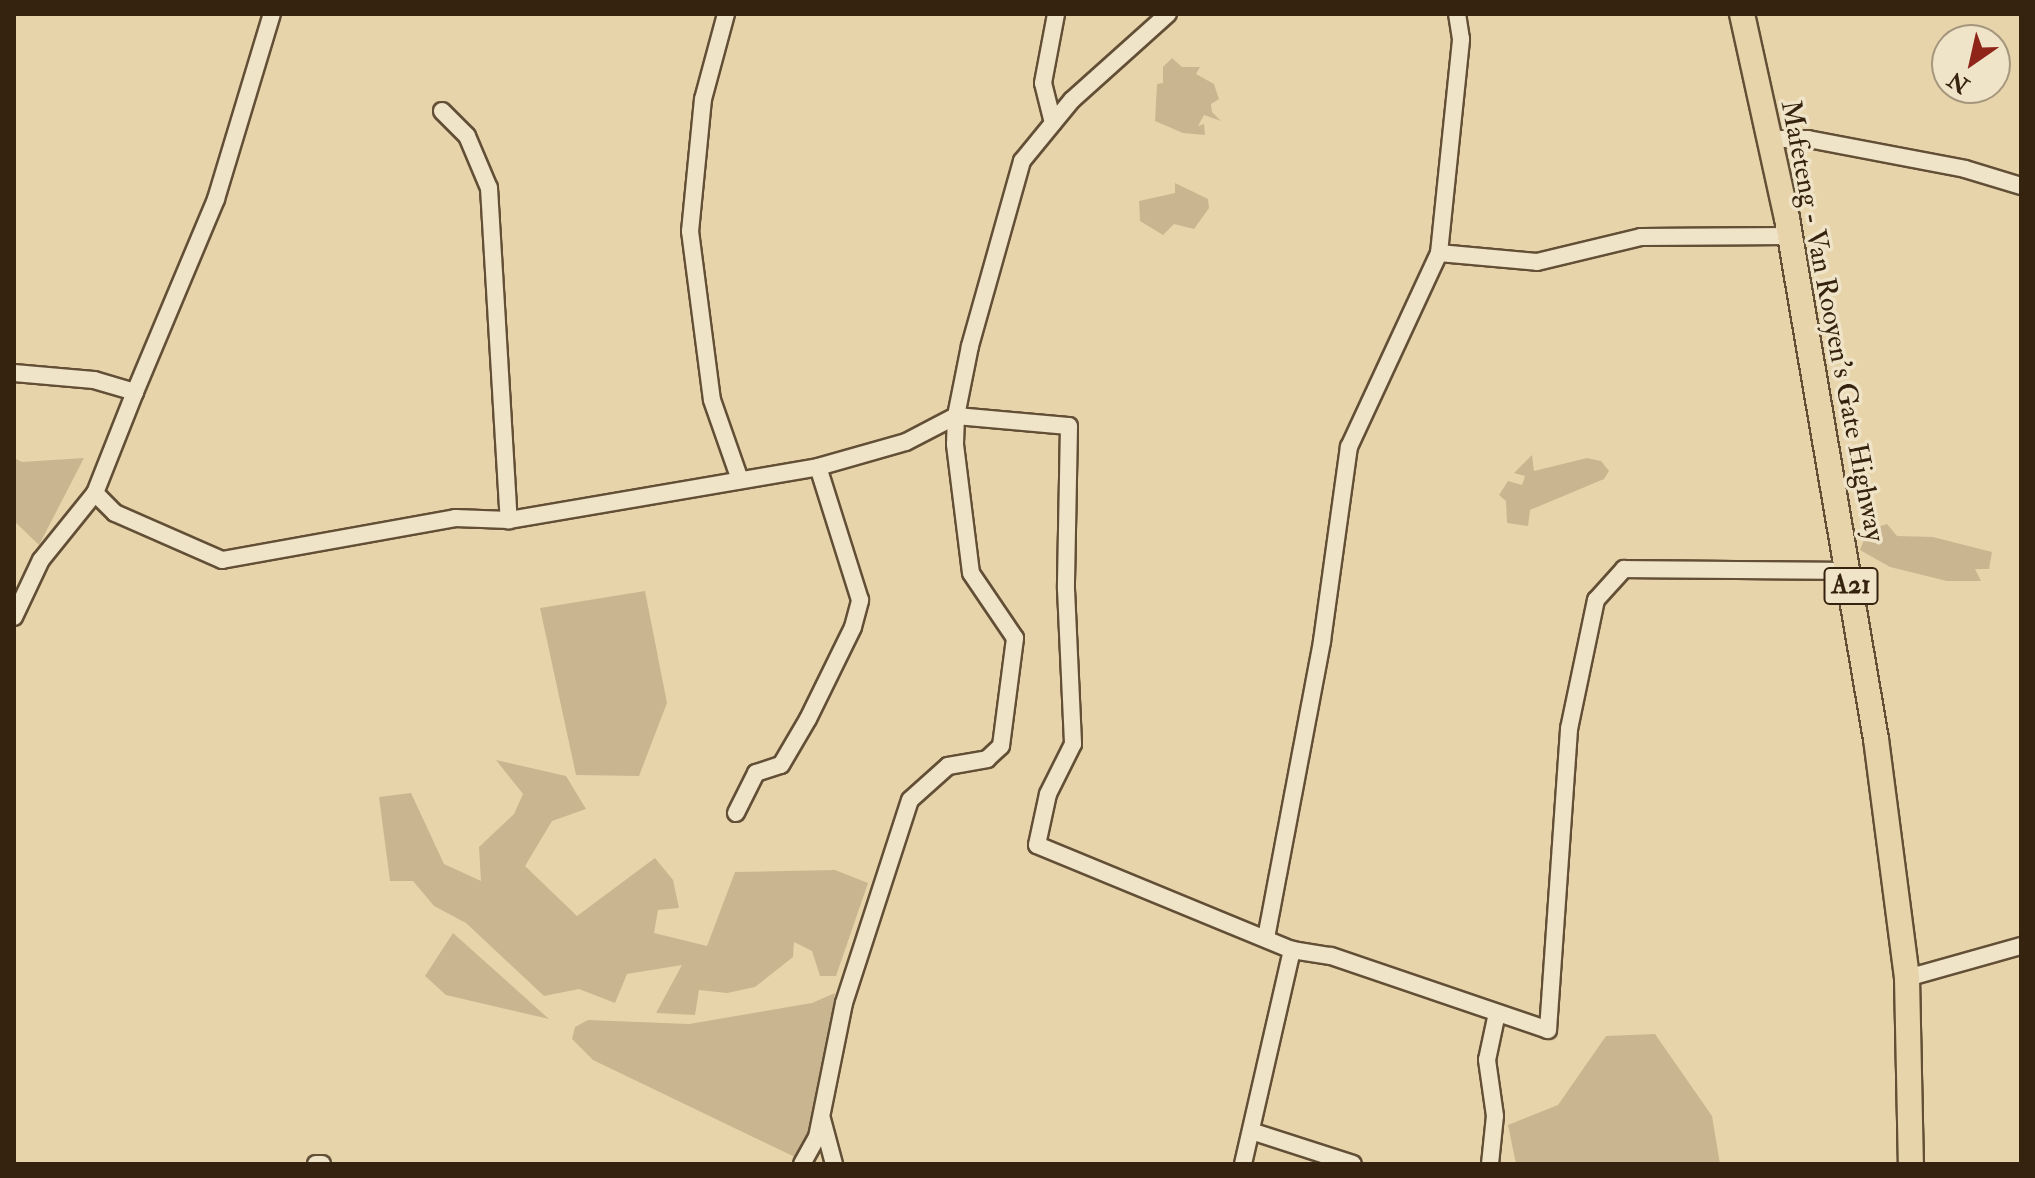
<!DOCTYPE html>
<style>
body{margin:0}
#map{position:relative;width:2035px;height:1178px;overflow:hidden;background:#e7d4aa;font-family:"IM FELL Double Pica",serif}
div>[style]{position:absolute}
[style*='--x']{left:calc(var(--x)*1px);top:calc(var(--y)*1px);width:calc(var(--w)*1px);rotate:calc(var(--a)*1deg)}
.green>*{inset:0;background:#c9b690}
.roads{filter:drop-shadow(2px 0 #624f36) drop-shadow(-2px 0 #624f36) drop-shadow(0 2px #624f36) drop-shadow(0 -2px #624f36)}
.street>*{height:16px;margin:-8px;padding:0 8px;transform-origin:8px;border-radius:8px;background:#efe3c8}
.primary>*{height:24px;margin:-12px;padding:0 12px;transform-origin:12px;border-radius:12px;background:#e7d4aa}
span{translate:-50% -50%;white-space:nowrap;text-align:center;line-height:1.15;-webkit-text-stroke:7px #efe3c8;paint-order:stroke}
.shield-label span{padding:2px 6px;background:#efe3c8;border:2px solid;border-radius:6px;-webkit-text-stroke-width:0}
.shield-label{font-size:26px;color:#36230f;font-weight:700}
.street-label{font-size:28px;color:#36230f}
.frame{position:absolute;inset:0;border:16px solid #36230f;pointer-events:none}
.north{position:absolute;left:1931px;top:24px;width:80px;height:80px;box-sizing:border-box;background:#efe3c8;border:2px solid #a5967e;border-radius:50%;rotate:214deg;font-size:22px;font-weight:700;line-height:32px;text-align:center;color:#36230f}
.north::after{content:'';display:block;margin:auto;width:28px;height:36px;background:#8f2418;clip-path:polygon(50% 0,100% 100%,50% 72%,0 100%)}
</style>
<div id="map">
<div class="green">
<div style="clip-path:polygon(1172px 58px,1182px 67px,1200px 67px,1196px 74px,1214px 84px,1219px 99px,1211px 104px,1212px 112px,1221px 121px,1204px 115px,1198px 126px,1204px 124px,1205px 135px,1183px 133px,1155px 121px,1157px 84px,1163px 83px,1163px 67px)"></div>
<div style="clip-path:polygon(1175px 183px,1208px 199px,1209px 208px,1194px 229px,1174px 224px,1163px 235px,1140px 221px,1139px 201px,1175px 193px)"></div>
<div style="clip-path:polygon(1532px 455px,1534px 471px,1587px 458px,1601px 461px,1609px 471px,1604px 479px,1530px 510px,1528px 526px,1507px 523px,1506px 501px,1499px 495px,1508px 481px,1522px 485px,1525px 476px,1514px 473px)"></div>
<div style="clip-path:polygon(14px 458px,22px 462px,84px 458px,39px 545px,14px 521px)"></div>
<div style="clip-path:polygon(1887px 524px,1897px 536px,1933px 537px,1992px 552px,1989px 569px,1975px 569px,1981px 581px,1947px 581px,1890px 567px,1860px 550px,1868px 530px)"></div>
<div style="clip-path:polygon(645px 591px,667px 703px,639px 776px,576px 775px,540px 608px)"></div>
<div style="clip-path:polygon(496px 760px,566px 776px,586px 809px,552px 821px,525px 866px,577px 916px,655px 858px,673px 880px,679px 908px,658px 910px,654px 933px,707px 946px,735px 872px,835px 870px,868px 883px,836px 976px,820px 976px,812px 951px,794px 942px,793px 957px,755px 987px,727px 993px,699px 990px,695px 1015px,656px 1013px,682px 965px,627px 974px,615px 1003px,579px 989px,544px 996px,466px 923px,434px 906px,413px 881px,390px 881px,379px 797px,411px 793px,444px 864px,481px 881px,479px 847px,514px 814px,523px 794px)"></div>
<div style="clip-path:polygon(453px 933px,549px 1019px,446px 995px,425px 976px)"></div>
<div style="clip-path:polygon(835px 993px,816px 1122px,799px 1159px,593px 1060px,572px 1039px,575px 1027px,588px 1020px,689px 1024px,812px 1003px)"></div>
<div style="clip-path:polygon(1655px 1034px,1712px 1116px,1720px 1164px,1516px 1164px,1508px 1125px,1558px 1105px,1606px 1036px)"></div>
</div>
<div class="roads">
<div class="street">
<div style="--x:726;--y:14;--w:88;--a:105.1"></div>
<div style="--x:703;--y:99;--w:133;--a:95.6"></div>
<div style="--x:690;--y:231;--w:170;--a:82.6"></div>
<div style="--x:712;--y:400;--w:85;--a:70.7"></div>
<div style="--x:442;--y:111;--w:35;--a:45"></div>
<div style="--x:467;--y:136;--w:56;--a:67.1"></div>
<div style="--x:489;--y:188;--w:333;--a:86.6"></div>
<div style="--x:1053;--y:123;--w:41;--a:-104"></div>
<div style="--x:1043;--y:83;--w:70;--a:-79.3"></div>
<div style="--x:1770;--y:139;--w:38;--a:0"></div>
<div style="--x:1808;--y:139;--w:160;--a:10.8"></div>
<div style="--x:1965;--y:169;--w:59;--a:16.9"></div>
<div style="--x:1439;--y:253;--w:98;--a:5.2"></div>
<div style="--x:1537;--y:262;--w:107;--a:-13.5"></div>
<div style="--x:1641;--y:237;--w:148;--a:-0.4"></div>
<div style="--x:14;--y:373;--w:80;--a:5"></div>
<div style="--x:94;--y:380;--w:43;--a:16.3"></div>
<div style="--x:135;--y:392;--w:109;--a:111.6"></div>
<div style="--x:95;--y:493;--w:28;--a:45"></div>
<div style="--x:115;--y:513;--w:117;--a:23.7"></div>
<div style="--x:222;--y:560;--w:237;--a:-10.2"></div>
<div style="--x:455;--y:518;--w:54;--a:2.1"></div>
<div style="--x:509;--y:520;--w:314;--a:-9.7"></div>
<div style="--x:818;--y:467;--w:91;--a:-15.9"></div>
<div style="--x:906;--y:442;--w:56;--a:-27.5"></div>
<div style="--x:956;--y:416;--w:71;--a:-78.7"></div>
<div style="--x:970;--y:346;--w:192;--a:-74.3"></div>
<div style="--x:1022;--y:161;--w:79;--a:-50.7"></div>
<div style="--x:1072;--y:100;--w:129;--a:-41.9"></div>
<div style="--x:135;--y:392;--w:209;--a:-67.2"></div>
<div style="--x:216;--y:199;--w:193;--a:-73.2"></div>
<div style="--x:14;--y:617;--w:63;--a:-64.7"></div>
<div style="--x:41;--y:560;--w:86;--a:-51.1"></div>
<div style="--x:736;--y:813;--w:45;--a:-63.4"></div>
<div style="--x:756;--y:773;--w:26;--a:-18"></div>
<div style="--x:781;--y:765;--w:53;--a:-59.6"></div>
<div style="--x:808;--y:719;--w:102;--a:-63.9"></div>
<div style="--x:853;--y:627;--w:28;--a:-75"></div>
<div style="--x:860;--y:600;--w:139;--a:-107.5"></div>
<div style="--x:1266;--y:938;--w:302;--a:-79.3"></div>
<div style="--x:1322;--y:641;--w:196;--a:-82.1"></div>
<div style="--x:1349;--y:447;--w:214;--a:-65.1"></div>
<div style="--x:1439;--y:253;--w:215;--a:-84.1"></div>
<div style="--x:1461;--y:39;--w:25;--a:-99"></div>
<div style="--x:1907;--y:978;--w:118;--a:-15.7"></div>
<div style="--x:822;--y:1119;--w:47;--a:75.1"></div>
<div style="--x:1251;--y:1131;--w:107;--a:17.9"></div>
<div style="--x:316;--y:1164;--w:6;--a:0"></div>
<div style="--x:802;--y:1164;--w:31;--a:-61"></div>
<div style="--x:817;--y:1137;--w:137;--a:-78.6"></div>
<div style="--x:844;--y:1003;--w:213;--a:-72"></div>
<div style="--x:910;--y:800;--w:51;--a:-41.8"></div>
<div style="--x:948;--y:766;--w:40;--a:-10"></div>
<div style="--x:987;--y:759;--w:19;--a:-43"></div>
<div style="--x:1001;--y:746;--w:109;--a:-82.6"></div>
<div style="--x:1015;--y:638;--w:78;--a:-124.1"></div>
<div style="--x:971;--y:573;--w:130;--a:-97.1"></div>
<div style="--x:955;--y:444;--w:28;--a:-88"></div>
<div style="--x:956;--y:416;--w:113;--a:5.1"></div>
<div style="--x:1069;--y:426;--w:163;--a:91.1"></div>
<div style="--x:1066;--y:589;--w:155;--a:87.4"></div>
<div style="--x:1073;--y:744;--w:56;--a:116.6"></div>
<div style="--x:1048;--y:794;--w:52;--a:102.2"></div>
<div style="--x:1037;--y:845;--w:276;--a:22.4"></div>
<div style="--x:1292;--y:950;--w:39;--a:9"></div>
<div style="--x:1331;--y:956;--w:229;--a:18.8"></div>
<div style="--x:1548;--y:1030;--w:302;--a:-86"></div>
<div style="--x:1569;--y:729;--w:132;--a:-78.2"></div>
<div style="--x:1596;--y:600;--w:42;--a:-47.9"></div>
<div style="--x:1624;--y:569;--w:224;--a:0.5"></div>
<div style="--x:1243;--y:1164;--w:220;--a:-77.1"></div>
<div style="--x:1490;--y:1164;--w:48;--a:-84.1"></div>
<div style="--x:1495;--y:1116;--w:57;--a:-98.1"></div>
<div style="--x:1487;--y:1060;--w:48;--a:-78"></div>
</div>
<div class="primary">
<div style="--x:1742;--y:14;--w:209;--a:77.6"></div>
<div style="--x:1787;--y:218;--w:529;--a:80.31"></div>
<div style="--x:1876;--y:739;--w:241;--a:82.6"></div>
<div style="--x:1907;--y:978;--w:186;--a:88.8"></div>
</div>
</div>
<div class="shield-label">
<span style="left:1851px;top:586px">A21</span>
</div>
<div class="street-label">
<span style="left:1832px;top:321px;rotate:79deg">Mafeteng - Van Rooyen's Gate Highway</span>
</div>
<div class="frame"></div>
<div class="north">N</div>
</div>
